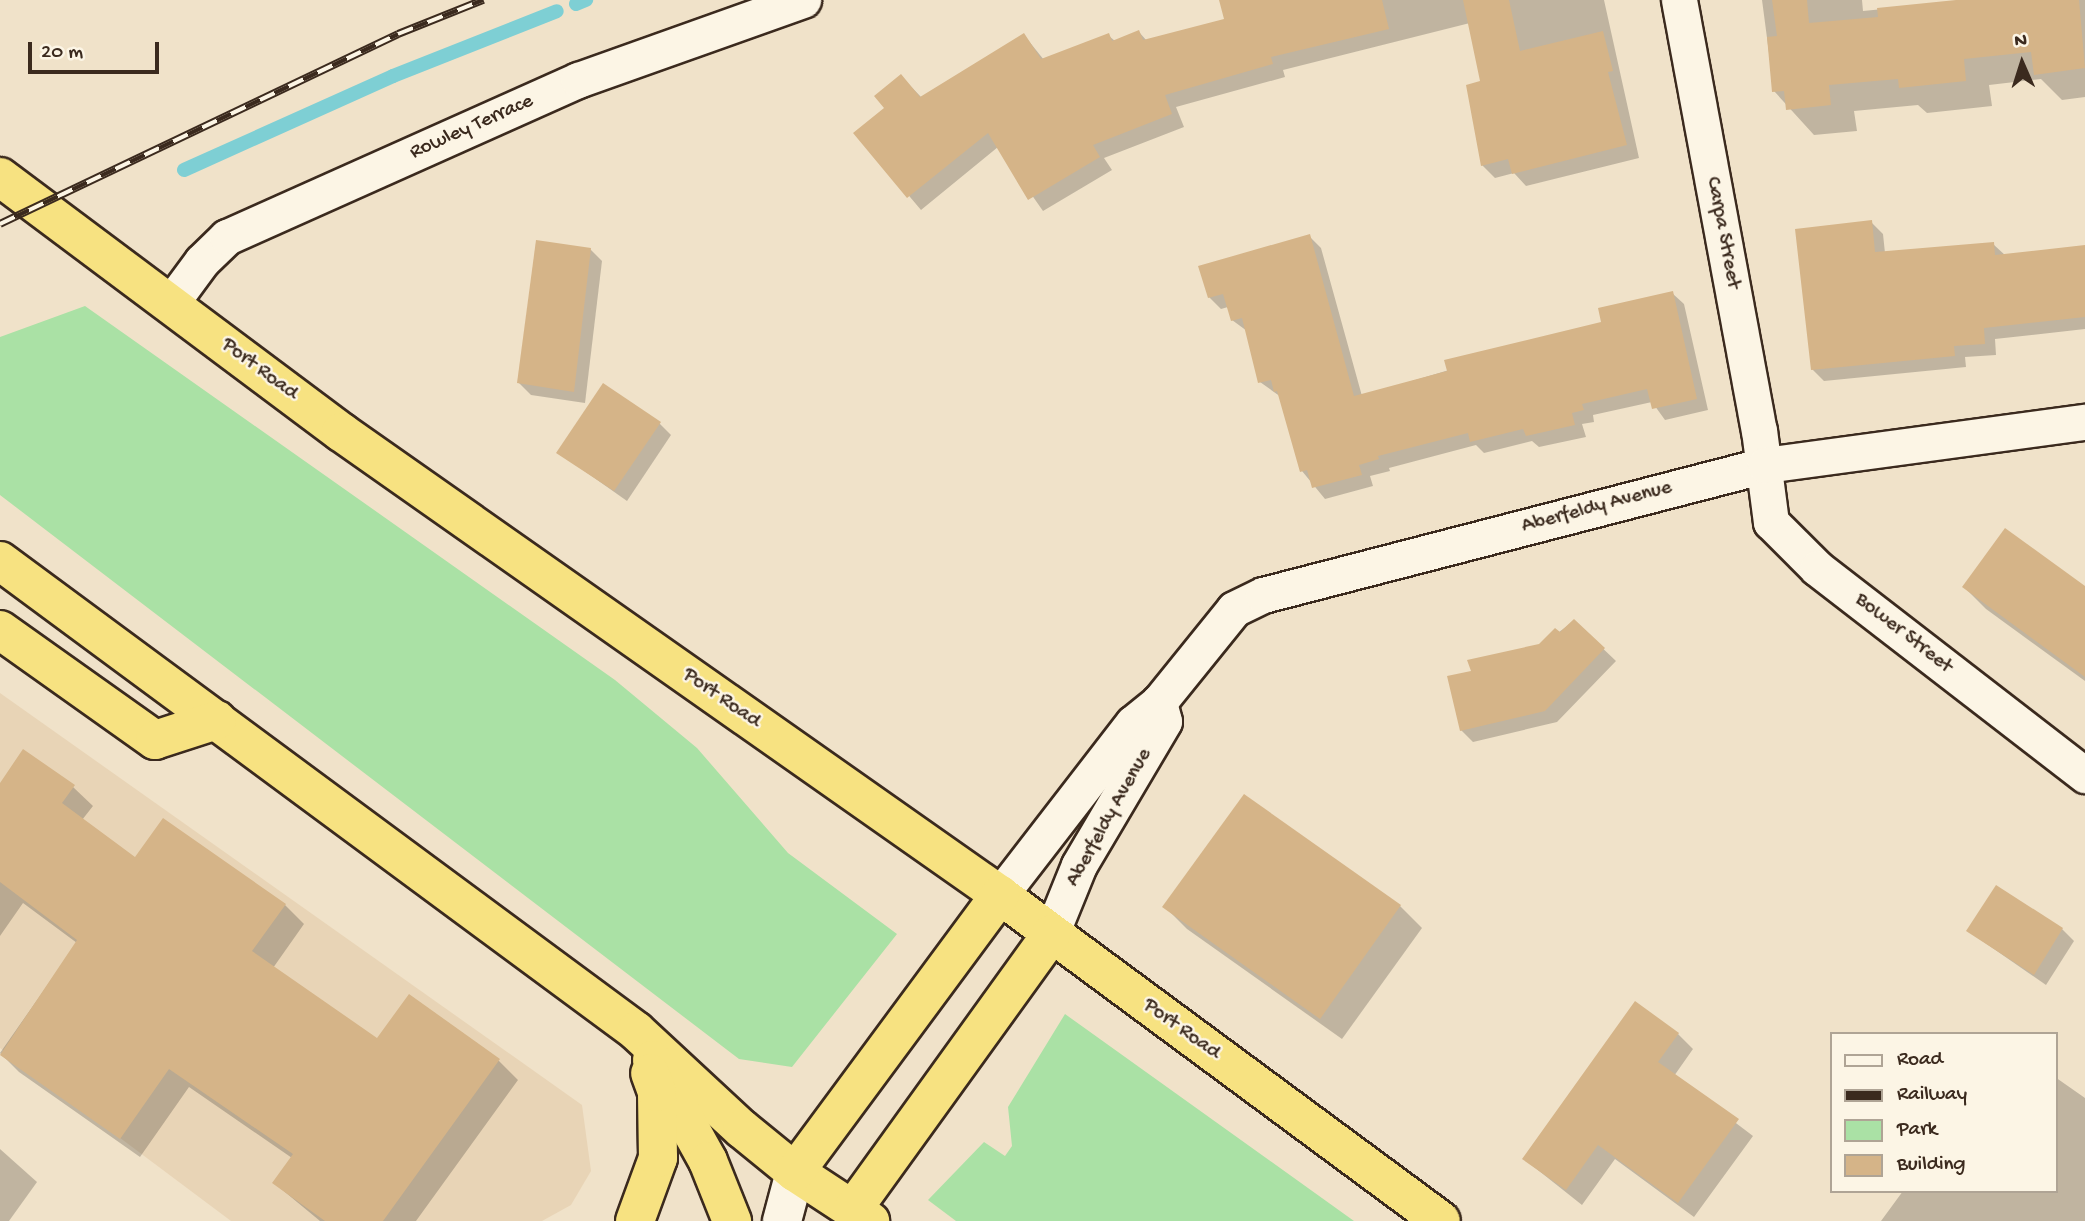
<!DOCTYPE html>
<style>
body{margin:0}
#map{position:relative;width:2085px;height:1221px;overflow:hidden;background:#f0e2c9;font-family:"Gochi Hand",sans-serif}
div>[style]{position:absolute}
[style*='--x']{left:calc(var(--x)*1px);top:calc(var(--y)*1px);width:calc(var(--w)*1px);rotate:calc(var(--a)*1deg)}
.built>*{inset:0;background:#e8d4b6}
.green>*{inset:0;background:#aae1a5}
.shadow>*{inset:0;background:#0003}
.stream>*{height:14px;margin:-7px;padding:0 7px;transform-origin:7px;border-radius:7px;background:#7ecfd4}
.building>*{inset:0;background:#d5b488}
.roads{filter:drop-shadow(2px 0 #3b2a1e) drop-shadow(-2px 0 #3b2a1e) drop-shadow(0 2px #3b2a1e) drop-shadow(0 -2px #3b2a1e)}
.minor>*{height:35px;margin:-17.5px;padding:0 17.5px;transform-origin:17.5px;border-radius:17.5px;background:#fcf5e5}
.secondary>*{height:38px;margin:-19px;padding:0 19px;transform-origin:19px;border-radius:19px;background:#fcf5e5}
.trunk>*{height:38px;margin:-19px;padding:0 19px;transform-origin:19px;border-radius:19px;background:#f7e281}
.rail>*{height:8px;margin-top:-4px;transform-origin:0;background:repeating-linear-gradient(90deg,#fcf5e5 0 16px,#3b2a1e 0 32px);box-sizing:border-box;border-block:2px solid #3b2a1e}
span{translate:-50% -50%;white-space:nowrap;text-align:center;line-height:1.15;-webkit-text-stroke:5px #fcf5e5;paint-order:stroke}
.street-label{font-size:21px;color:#3b2a1e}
.legend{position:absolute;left:1830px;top:1032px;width:228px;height:161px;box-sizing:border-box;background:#fcf5e5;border:2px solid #afa495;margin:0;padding:9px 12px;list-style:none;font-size:21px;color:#3b2a1e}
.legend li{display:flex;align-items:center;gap:14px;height:35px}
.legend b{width:35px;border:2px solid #afa495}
.north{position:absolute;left:1987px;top:28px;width:70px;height:70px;-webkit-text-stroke:5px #fcf5e5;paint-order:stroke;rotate:357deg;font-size:19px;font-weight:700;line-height:28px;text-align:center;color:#3b2a1e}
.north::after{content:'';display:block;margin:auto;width:24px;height:32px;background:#3b2a1e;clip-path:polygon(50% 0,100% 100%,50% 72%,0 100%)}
.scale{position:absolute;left:28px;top:42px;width:131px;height:32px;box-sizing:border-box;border:4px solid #3b2a1e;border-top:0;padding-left:9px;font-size:21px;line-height:24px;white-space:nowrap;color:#3b2a1e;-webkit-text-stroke:5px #fcf5e5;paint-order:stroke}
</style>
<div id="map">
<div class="built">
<div style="clip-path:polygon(0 693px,582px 1105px,591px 1171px,571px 1205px,542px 1221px,231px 1221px,0 1048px)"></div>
</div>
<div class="green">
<div style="clip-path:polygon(85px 306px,615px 680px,697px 748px,788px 853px,897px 934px,792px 1067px,739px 1059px,0 495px,0 337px)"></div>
<div style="clip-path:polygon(1065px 1014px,1354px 1221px,956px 1221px,928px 1200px,984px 1142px,1005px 1156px,1012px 1146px,1008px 1107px)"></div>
</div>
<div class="shadow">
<div style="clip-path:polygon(1221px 0,1604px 0,1639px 158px,1526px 186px,1514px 173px,1495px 178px,1482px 165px,1483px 83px,1470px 23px,1283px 70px,1285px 77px,1176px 107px,1184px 127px,1104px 158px,1112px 170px,1043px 211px,998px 147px,921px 210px,856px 133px,887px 108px,901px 76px,922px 98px,1024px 35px,1044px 60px,1109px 36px,1115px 41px,1139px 32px,1147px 41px,1226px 21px)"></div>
<div style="clip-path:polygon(1762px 0,1862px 0,1863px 11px,1974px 0,2085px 0,2085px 97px,2062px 100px,2041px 79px,1989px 85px,1992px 106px,1927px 113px,1918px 105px,1854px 111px,1857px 131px,1814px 135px,1774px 91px)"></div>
<div style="clip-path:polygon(1871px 222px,1883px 234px,1885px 253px,1993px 244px,2006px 256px,2085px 247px,2085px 329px,1995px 339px,1996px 355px,1965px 357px,1966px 367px,1824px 381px,1812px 369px)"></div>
<div style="clip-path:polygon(1309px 236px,1321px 248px,1362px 396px,1603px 324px,1672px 293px,1684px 304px,1708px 410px,1665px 420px,1652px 402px,1593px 415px,1594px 422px,1582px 424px,1586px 437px,1539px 447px,1532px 441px,1484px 453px,1476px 445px,1389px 468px,1390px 471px,1370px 476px,1373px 486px,1325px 499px,1302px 471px,1281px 397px,1260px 382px,1247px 331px,1232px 320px,1228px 307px,1221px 309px,1209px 297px)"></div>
<div style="clip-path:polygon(590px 249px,602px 261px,585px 403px,531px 395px,519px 383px)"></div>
<div style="clip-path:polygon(659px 423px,671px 435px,627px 501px,559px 453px)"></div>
<div style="clip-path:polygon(1964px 587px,2085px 589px,2085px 681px,1986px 609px)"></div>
<div style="clip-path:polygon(1574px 621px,1616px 661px,1557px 722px,1473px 742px,1461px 730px,1473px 672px,1540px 646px)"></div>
<div style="clip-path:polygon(0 786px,73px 787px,93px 806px,82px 820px,135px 860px,285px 905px,304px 924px,273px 968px,378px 1040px,499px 1061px,518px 1080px,416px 1221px,320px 1221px,274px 1183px,292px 1158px,189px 1087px,140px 1157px,19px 1072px,0 1053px,77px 943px,23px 903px,0 936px)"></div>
<div style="clip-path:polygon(1400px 906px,1422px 928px,1342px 1039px,1187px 929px,1165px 907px)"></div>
<div style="clip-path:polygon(2062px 929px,2074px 941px,2046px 985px,1968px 931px)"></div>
<div style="clip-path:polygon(1678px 1034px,1693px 1049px,1674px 1076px,1753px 1136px,1694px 1217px,1615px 1159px,1582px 1205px,1524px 1159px)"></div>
<div style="clip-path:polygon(2055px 1077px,2085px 1098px,2085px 1221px,1881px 1221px,1903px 1191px,2055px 1191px)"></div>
<div style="clip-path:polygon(0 1149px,37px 1182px,9px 1221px,0 1221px)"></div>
</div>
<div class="stream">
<div style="--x:576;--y:4;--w:11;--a:-22"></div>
<div style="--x:184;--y:170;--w:229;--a:-24.2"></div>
<div style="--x:393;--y:76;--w:176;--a:-21.6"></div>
</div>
<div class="building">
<div style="clip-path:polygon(1219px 0,1382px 0,1389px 29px,1271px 57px,1273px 64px,1165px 95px,1172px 114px,1093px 145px,1100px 157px,1028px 200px,988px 133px,907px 198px,853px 133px,884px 108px,874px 96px,901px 74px,920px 97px,1024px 33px,1041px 59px,1109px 33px,1112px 41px,1139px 30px,1143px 40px,1224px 19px)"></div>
<div style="clip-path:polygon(1463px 0,1509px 0,1520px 51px,1603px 31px,1613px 71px,1608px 72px,1627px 145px,1512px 174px,1508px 159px,1481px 166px,1466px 85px,1480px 81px)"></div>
<div style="clip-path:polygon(1772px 0,1807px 0,1809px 23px,1878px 17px,1877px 8px,1956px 0,2079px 0,2085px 68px,2034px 75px,2031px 52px,1964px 59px,1966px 81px,1899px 88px,1898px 79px,1829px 85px,1831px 105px,1786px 110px,1784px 91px,1772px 92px,1767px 37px,1777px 36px)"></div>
<div style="clip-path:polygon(1872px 220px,1875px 252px,1994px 242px,1995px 255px,2085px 245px,2085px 317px,1984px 328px,1985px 344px,1954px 346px,1955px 356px,1811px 370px,1795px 229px)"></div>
<div style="clip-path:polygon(1310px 234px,1354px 396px,1447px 371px,1444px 360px,1601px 322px,1598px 308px,1673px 291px,1697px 399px,1652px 409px,1647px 389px,1582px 404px,1584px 410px,1572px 413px,1575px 425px,1526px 436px,1523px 429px,1470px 442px,1468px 433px,1378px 456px,1379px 459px,1359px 465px,1362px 475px,1312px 488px,1307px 470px,1300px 472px,1277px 391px,1274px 392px,1271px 380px,1258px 383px,1242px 318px,1231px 321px,1223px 294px,1208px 298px,1198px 266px)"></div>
<div style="clip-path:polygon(536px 240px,591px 248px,574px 392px,517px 383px)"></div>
<div style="clip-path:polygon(603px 383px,661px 422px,614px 491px,556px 453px)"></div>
<div style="clip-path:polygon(2005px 528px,2085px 586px,2085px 677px,1962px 587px)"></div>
<div style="clip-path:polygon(1574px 619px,1605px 648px,1545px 711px,1460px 731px,1447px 676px,1471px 671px,1467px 660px,1539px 644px,1555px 628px,1560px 632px)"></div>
<div style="clip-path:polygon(23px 749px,75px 785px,62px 803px,135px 857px,163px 818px,286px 904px,252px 951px,377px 1038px,409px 994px,500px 1059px,383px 1221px,325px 1221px,272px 1183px,293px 1154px,169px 1069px,120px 1139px,0 1055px,77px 940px,0 882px,0 783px)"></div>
<div style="clip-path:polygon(1244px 794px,1401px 905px,1320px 1019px,1162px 907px)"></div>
<div style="clip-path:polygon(1996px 885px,2063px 928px,2034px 975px,1966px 931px)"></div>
<div style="clip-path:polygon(1635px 1001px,1679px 1033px,1658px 1062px,1739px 1119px,1678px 1203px,1598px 1145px,1566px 1190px,1522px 1159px)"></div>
</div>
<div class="roads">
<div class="minor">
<div style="--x:1679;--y:0;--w:437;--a:79.5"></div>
<div style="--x:1759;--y:430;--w:93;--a:82.6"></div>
<div style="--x:1771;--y:522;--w:65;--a:45"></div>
<div style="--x:1817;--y:568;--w:339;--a:37.7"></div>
<div style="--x:171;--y:303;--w:52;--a:-53.6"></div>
<div style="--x:202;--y:261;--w:35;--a:-44"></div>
<div style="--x:227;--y:237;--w:385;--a:-24.1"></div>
<div style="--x:578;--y:80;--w:239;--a:-19.6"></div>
<div style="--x:1000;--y:895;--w:217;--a:-52.3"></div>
<div style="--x:1133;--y:723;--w:33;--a:-39"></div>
<div style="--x:1159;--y:702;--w:119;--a:-51.1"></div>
<div style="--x:1234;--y:609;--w:32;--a:-26"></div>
<div style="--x:1263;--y:595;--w:519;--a:-14.52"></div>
<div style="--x:1765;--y:465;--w:323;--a:-7.7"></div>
<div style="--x:1051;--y:934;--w:74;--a:-67.9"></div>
<div style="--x:1079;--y:865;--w:167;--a:-59.4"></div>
<div style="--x:1164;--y:721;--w:20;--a:-105"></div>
</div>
<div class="secondary">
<div style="--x:782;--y:1221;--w:51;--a:-75.1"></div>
</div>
<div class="trunk">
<div style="--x:0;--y:177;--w:426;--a:36.8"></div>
<div style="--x:341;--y:432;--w:805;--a:35.09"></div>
<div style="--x:1000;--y:895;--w:548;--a:36.47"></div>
<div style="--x:0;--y:561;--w:791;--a:36.46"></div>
<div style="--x:636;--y:1031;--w:144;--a:42.8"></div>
<div style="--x:742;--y:1129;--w:68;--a:39.1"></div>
<div style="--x:795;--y:1172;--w:90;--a:33.2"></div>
<div style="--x:0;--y:630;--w:190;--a:35.4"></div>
<div style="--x:155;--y:740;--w:65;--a:-17.9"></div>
<div style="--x:652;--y:1060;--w:115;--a:61"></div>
<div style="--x:708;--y:1161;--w:65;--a:68.2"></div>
<div style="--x:795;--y:1172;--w:345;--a:-53.5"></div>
<div style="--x:853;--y:1209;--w:339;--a:-54.2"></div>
<div style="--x:635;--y:1221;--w:67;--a:-69.9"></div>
<div style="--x:658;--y:1158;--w:66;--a:-90.9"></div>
<div style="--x:657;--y:1092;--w:20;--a:-110"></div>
</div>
</div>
<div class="rail">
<div style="--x:0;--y:224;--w:441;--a:-25.5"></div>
<div style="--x:398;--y:34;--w:92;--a:-21.8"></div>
</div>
<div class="street-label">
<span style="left:472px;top:128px;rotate:-24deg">Rowley Terrace</span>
<span style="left:1722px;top:233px;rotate:79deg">Carpa Street</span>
<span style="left:259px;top:370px;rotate:37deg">Port Road</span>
<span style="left:1597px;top:508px;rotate:-15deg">Aberfeldy Avenue</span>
<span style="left:1903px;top:634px;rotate:38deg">Bower Street</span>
<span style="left:721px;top:699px;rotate:35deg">Port Road</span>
<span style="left:1110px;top:818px;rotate:-61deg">Aberfeldy Avenue</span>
<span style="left:1181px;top:1030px;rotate:36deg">Port Road</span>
</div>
<ul class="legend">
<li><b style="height:9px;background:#fcf5e5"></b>Road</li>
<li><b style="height:9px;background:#3b2a1e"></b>Railway</li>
<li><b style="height:19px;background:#aae1a5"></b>Park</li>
<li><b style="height:19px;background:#d5b488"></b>Building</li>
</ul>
<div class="north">N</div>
<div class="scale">20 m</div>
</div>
